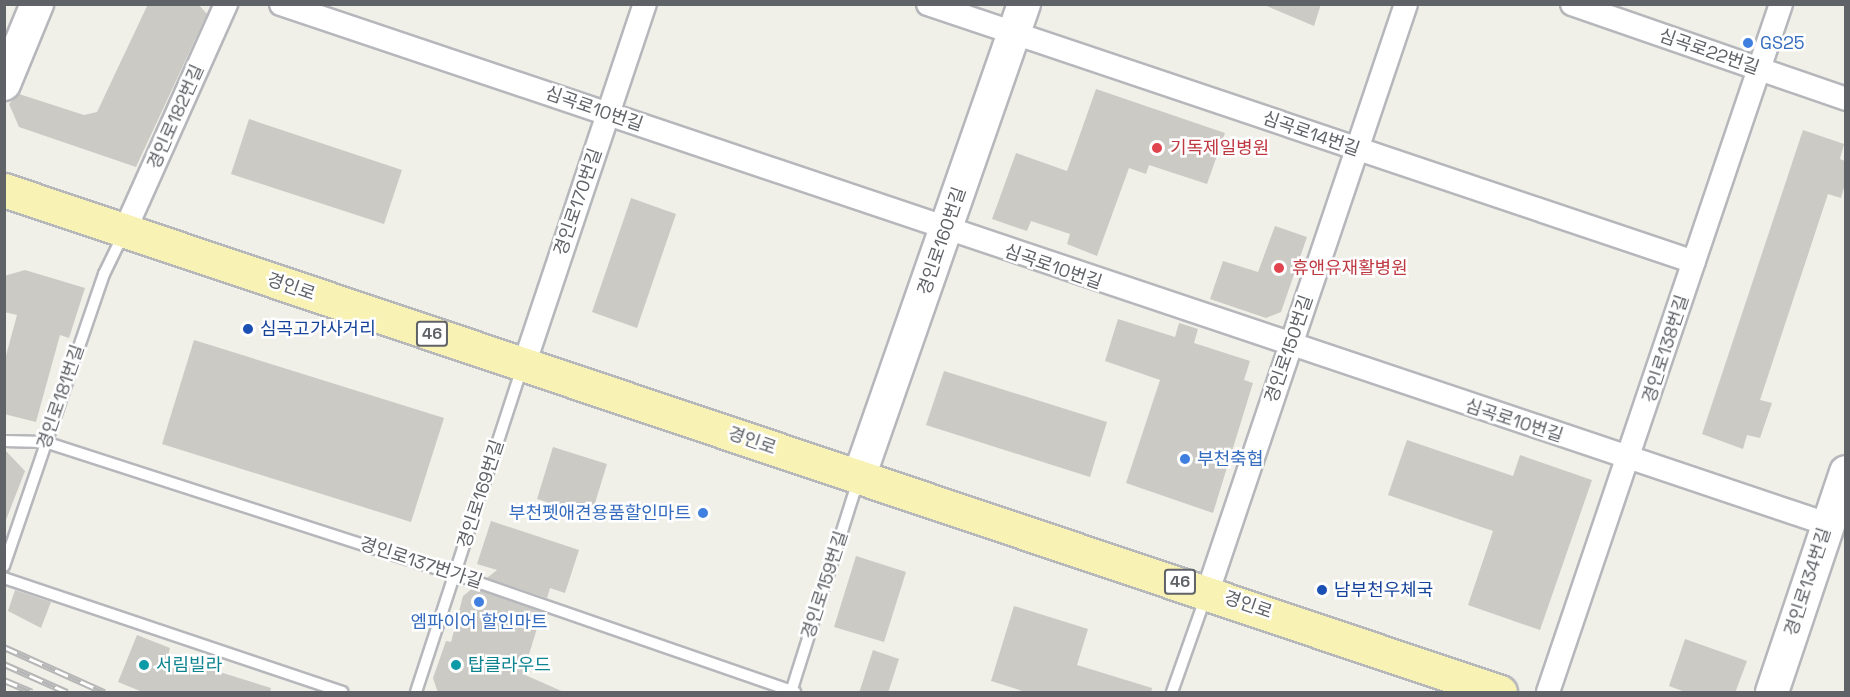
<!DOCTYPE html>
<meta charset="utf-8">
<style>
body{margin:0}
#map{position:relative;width:1850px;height:697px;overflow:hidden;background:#f0efe8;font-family:"Space Grotesk","Noto Sans KR",sans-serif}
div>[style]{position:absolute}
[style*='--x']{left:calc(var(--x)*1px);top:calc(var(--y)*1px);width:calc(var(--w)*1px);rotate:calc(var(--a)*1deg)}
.building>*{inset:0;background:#cccac5}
.roads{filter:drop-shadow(2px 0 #b5b7bb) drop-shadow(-2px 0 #b5b7bb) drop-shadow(0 2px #b5b7bb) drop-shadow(0 -2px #b5b7bb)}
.lane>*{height:10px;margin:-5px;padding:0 5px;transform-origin:5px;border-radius:5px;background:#fff}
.street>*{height:22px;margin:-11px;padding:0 11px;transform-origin:11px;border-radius:11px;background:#fff}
.secondary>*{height:32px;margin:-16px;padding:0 16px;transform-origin:16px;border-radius:16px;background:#fff}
.primary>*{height:33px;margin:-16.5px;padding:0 16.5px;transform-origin:16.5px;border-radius:16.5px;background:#f8f2b5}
.rail>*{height:7px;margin-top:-3.5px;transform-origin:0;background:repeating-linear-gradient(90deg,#fff 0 14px,#b6b6b7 0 28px);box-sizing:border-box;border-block:2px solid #b6b6b7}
.dots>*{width:16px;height:16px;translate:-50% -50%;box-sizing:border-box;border:3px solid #fff;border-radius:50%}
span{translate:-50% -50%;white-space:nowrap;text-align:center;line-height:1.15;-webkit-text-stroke:5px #fff;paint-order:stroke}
.shield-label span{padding:2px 4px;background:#fff;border:2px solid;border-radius:4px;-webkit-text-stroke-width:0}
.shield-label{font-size:16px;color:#5f6267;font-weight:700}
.shop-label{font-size:18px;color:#366cbe}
.left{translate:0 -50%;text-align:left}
.right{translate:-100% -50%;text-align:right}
.street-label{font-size:18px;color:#5f6267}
.health-label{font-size:18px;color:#be3a42}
.transit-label{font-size:18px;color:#164399}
.culture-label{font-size:18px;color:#0d838f}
.frame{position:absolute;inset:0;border:6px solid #5f6267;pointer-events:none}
</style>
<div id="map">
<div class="building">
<div style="clip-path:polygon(148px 4px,198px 4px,207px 14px,136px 167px,19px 127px,9px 104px,19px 94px,84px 115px,97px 112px)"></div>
<div style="clip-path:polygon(1262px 4px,1321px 4px,1314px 26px)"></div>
<div style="clip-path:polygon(1096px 89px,1225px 133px,1207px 184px,1149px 165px,1146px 174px,1129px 168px,1097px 256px,1067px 244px,1070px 234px,1031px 221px,1027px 231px,992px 219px,1016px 153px,1067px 171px)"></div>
<div style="clip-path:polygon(249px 119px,402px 170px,384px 224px,231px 174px)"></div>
<div style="clip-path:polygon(1803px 130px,1844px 144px,1840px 159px,1845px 161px,1845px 184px,1841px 198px,1828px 194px,1760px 400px,1772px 403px,1760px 438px,1747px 435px,1743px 449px,1702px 434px)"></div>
<div style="clip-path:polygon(631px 198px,676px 214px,637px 328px,592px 312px)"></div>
<div style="clip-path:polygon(1275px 226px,1307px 237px,1281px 312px,1266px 318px,1210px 299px,1223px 261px,1258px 272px)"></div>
<div style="clip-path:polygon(25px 270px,85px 288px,69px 338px,60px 335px,36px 422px,4px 414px,4px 363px,17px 315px,4px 312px,4px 276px)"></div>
<div style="clip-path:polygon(1118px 319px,1175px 337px,1179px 323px,1198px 329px,1194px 343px,1250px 361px,1244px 380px,1253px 383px,1213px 513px,1126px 483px,1160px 380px,1105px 361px)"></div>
<div style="clip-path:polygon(194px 340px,444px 418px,411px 522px,162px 444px)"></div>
<div style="clip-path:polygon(944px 371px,1107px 422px,1090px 477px,926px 425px)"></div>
<div style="clip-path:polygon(1407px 440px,1513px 476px,1520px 455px,1592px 480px,1540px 630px,1468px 605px,1493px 531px,1388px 495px)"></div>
<div style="clip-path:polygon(553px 447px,607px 464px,591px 516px,537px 499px)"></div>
<div style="clip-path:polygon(4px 449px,25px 471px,6px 520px,4px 519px)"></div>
<div style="clip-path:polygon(491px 521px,579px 550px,565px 593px,550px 588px,547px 598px,487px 578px,497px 570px,477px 564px)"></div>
<div style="clip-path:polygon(856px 556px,906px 572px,884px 642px,834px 627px)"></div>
<div style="clip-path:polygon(473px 588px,542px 612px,523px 674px,566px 693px,438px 693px,433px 678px,446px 641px,451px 642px,463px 596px)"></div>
<div style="clip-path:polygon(15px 590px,51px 602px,41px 628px,8px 611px)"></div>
<div style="clip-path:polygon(1014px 606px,1088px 629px,1077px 665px,1152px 688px,1151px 693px,1029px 693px,991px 681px)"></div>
<div style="clip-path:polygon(137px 635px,170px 648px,168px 656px,271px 688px,270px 693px,145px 693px,118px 682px)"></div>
<div style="clip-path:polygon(1685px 639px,1747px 661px,1735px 693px,1688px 693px,1669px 686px)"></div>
<div style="clip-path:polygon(873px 650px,899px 659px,888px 693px,859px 693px)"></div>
</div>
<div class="roads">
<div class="lane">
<div style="--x:4;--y:441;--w:41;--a:1.4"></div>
<div style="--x:45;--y:442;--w:430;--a:17.9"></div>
<div style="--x:454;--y:574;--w:361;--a:19.1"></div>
<div style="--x:4;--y:566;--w:309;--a:-71.1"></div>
<div style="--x:104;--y:274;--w:46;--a:-64"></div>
<div style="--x:4;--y:578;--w:357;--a:18.6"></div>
<div style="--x:416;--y:692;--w:341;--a:-71.9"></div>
<div style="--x:791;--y:692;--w:221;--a:-72.4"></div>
<div style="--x:1172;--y:692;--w:102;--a:-70.5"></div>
</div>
<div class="street">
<div style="--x:281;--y:4;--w:1631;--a:18.59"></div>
<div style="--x:928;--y:4;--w:808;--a:18.61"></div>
<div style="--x:1572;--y:4;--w:290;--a:19.1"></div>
<div style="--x:125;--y:230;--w:248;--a:-65.9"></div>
<div style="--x:524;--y:365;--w:381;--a:-71.5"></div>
<div style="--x:1208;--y:591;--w:619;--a:-71.36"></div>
<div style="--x:1548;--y:692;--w:726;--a:-71.29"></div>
</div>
<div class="secondary">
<div style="--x:4;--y:84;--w:87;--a:-67.6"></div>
<div style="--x:859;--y:477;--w:501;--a:-70.77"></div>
<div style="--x:1772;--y:692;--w:232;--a:-71.4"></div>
</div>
<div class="primary">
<div style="--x:4;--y:190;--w:1578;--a:18.55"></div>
</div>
</div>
<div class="rail">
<div style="--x:4;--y:647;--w:110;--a:24.2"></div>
<div style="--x:4;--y:664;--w:69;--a:24"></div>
<div style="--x:4;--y:680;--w:30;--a:23"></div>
</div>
<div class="dots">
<div style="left:1748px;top:43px;background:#3f7fe0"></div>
<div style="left:1157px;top:148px;background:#e0444e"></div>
<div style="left:1279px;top:268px;background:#e0444e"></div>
<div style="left:248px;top:329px;background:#1a4fb4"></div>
<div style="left:1185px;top:459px;background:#3f7fe0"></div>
<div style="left:703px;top:513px;background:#3f7fe0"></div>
<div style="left:1322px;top:590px;background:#1a4fb4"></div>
<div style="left:479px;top:602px;background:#3f7fe0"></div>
<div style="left:144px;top:665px;background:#0f9aa8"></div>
<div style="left:456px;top:665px;background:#0f9aa8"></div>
</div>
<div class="shield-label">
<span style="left:432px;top:334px">46</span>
<span style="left:1180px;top:582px">46</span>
</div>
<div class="shop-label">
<span class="left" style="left:1760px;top:43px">GS25</span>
<span class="left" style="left:1197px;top:459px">부천축협</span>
<span class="right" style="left:691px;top:513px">부천펫애견용품할인마트</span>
<span style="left:479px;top:622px">엠파이어 할인마트</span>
</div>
<div class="street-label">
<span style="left:1709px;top:52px;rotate:19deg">심곡로22번길</span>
<span style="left:594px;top:109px;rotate:19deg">심곡로10번길</span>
<span style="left:176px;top:117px;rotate:-66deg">경인로182번길</span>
<span style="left:1311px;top:134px;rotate:19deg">심곡로14번길</span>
<span style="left:578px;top:202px;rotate:-71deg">경인로170번길</span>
<span style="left:942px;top:241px;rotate:-71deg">경인로160번길</span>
<span style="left:1053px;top:267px;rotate:19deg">심곡로10번길</span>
<span style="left:291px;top:287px;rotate:19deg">경인로</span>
<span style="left:1289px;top:349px;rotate:-71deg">경인로150번길</span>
<span style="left:1666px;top:349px;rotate:-72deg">경인로138번길</span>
<span style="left:61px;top:397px;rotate:-71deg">경인로181번길</span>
<span style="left:1514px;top:421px;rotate:18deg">심곡로10번길</span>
<span style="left:752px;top:441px;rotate:19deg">경인로</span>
<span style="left:481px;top:494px;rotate:-72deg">경인로169번길</span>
<span style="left:421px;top:563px;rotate:18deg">경인로137번가길</span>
<span style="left:1808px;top:582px;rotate:-72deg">경인로134번길</span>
<span style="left:825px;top:585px;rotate:-72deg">경인로159번길</span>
<span style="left:1248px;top:605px;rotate:19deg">경인로</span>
</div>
<div class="health-label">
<span class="left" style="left:1170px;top:148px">기독제일병원</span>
<span class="left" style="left:1292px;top:268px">휴앤유재활병원</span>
</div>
<div class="transit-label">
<span class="left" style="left:260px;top:329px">심곡고가사거리</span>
<span class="left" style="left:1334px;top:590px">남부천우체국</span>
</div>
<div class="culture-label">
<span class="left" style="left:156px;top:665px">서림빌라</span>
<span class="left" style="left:468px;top:665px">탑클라우드</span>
</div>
<div class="frame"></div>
</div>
